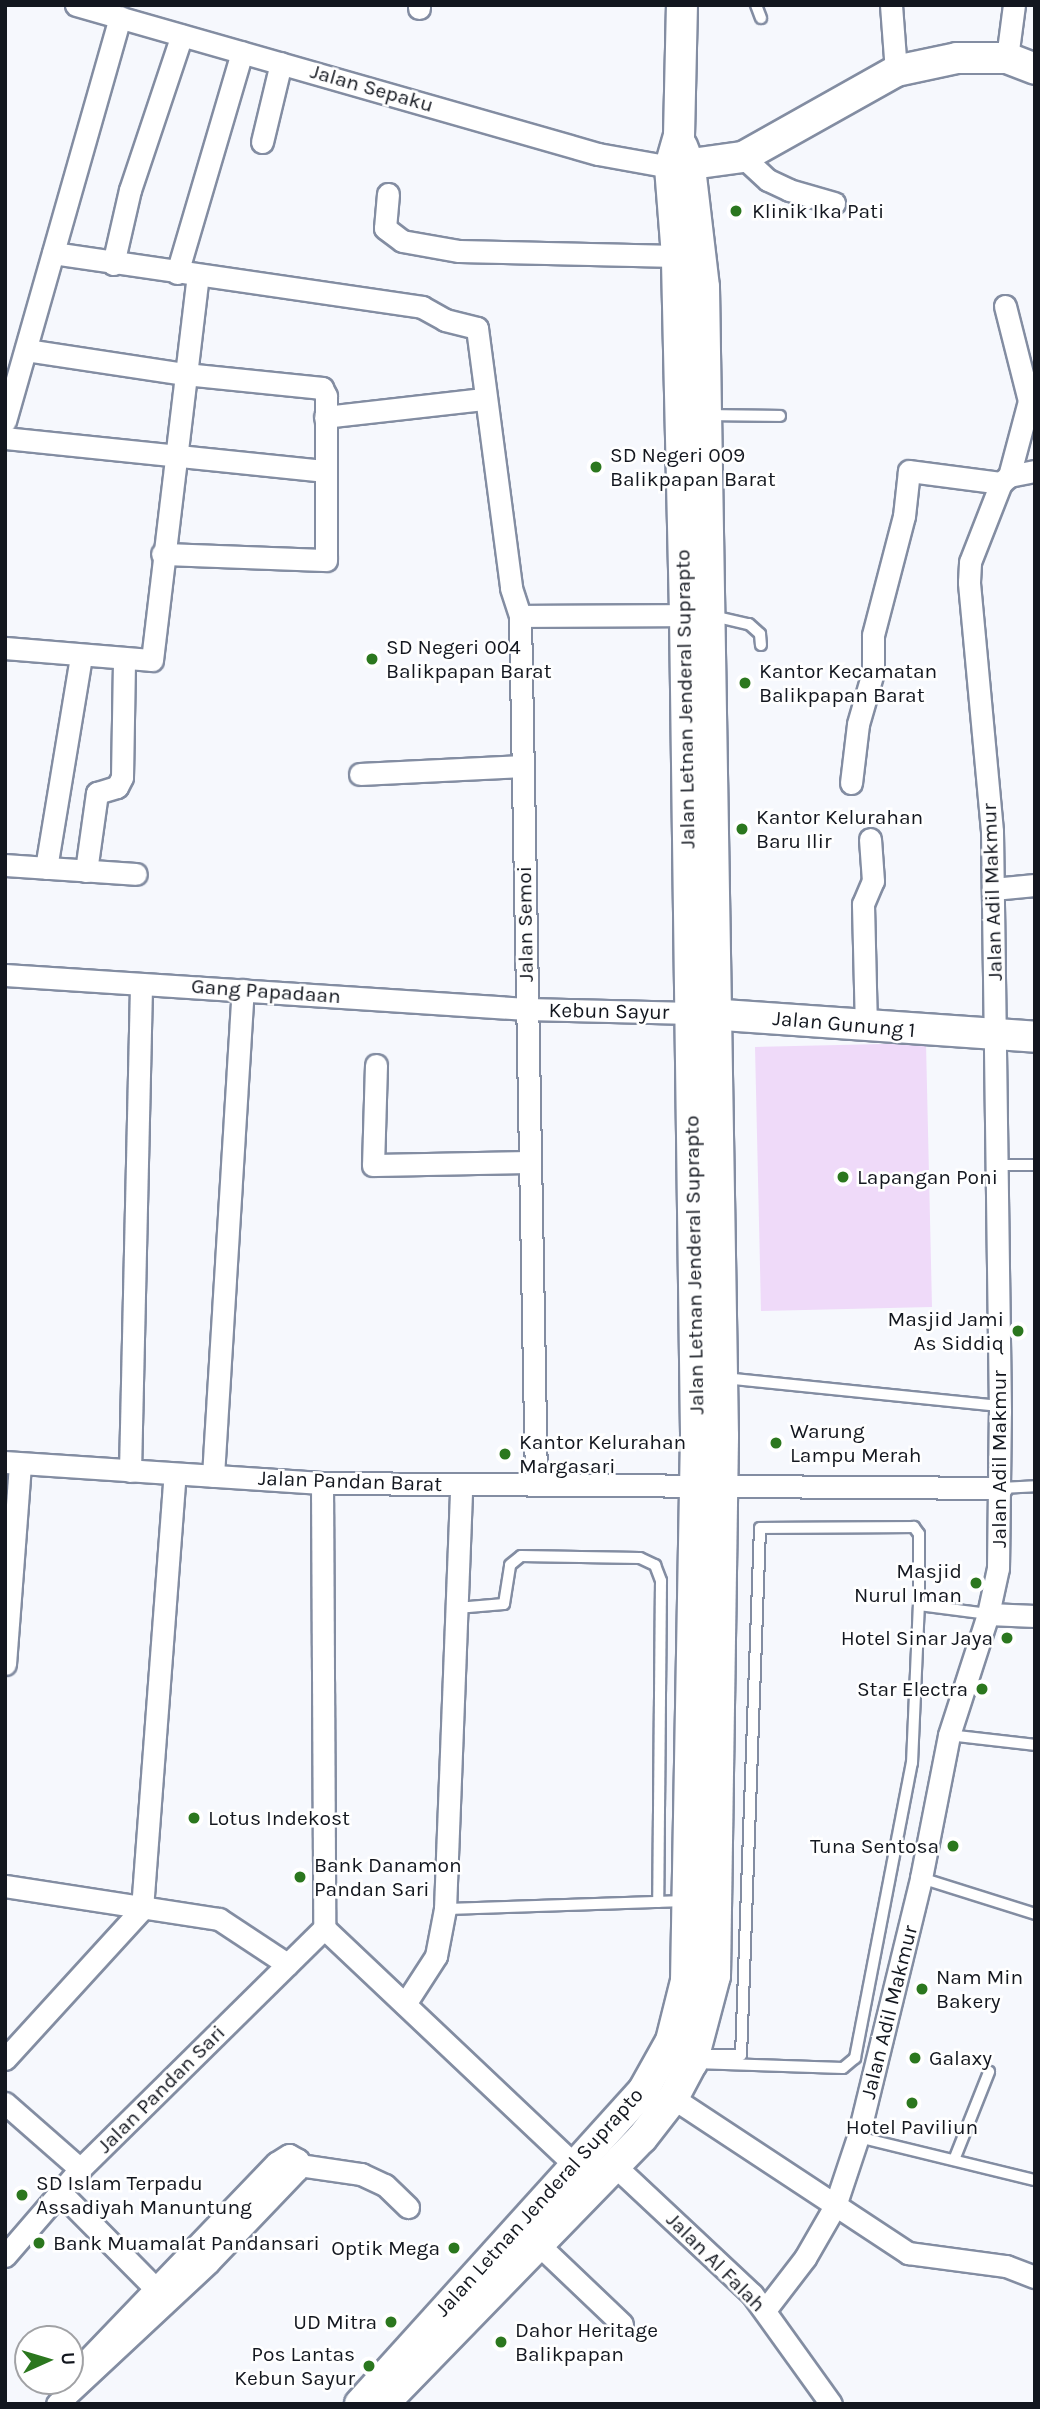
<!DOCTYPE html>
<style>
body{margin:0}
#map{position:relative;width:1040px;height:2409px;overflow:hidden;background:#f6f8fd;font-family:Karla,sans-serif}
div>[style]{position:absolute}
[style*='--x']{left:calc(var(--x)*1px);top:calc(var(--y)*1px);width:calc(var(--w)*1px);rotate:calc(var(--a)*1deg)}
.green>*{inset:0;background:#efdaf9}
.roads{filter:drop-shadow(2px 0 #838da2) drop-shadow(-2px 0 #838da2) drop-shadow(0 2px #838da2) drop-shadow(0 -2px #838da2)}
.lane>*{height:10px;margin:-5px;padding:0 5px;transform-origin:5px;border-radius:5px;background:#fff}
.street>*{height:21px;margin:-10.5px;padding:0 10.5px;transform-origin:10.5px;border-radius:10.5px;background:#fff}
.secondary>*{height:30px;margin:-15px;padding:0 15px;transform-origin:15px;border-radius:15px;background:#fff}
.dots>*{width:19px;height:19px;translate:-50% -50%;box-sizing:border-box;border:4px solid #fff;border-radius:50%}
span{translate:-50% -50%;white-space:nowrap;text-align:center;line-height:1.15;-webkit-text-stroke:5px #fff;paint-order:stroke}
.street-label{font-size:21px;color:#13171f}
.poi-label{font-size:21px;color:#13171f}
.left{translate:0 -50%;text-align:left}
.right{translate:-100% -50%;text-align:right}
.frame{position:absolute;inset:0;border:7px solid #13171f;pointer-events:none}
.north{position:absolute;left:14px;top:2325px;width:70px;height:70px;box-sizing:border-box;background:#fff;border:2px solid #a1a2a5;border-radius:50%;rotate:86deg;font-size:19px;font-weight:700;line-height:28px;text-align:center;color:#13171f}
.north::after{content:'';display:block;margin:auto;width:24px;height:32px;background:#2b771e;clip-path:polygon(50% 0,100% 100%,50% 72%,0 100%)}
</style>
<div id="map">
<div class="green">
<div style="clip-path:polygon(926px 1043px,932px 1307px,761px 1311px,755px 1047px)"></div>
</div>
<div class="roads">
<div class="lane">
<div style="--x:756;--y:5;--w:14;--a:69"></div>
<div style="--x:709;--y:415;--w:71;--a:0.8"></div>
<div style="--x:713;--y:616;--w:37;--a:13"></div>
<div style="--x:749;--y:624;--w:15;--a:42"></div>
<div style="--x:760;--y:634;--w:11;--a:85"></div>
<div style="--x:998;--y:1165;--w:37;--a:0"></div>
<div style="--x:724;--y:1378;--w:277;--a:5.8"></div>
<div style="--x:1001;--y:1488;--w:34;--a:-3"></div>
<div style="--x:919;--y:1605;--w:70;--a:7.4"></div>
<div style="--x:457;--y:1608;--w:47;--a:-4.9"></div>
<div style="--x:504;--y:1604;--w:39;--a:-81"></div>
<div style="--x:510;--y:1565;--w:14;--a:-39"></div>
<div style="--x:521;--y:1556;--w:119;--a:1"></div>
<div style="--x:640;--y:1558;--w:17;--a:25"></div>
<div style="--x:655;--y:1565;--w:17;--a:69"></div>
<div style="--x:661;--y:1581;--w:321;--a:90.5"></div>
<div style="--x:949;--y:1735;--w:87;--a:6.6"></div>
<div style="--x:921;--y:1878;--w:120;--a:17.5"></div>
<div style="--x:445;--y:1909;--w:242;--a:-1.9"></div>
<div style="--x:695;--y:2063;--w:148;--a:1.9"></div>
<div style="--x:843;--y:2068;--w:16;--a:-40"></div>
<div style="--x:855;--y:2058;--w:300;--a:-79.1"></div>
<div style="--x:912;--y:1763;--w:158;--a:-87.5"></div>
<div style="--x:919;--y:1605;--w:71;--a:-90"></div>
<div style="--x:919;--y:1534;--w:9;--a:-126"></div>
<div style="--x:914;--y:1527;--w:154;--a:179.6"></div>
<div style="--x:760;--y:1528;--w:527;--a:92.06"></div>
<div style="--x:741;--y:2055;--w:44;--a:180"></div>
<div style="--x:858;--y:2137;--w:182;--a:13.7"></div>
<div style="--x:954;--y:2160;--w:95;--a:-68.3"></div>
</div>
<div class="street">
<div style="--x:76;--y:5;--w:543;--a:15.93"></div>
<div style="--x:598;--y:154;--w:73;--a:10.2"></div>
<div style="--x:419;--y:5;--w:3;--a:90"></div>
<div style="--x:891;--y:5;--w:66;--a:85.7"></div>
<div style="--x:1007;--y:58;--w:53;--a:-82.5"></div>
<div style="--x:262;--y:142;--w:81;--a:-76.5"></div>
<div style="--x:743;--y:157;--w:34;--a:43"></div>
<div style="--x:768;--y:180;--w:23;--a:25"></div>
<div style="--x:789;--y:190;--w:47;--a:16.1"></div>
<div style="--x:388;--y:194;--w:34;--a:95"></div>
<div style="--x:385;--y:228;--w:21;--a:37"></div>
<div style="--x:402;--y:241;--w:58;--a:10"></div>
<div style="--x:459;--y:251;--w:218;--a:1.3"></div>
<div style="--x:53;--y:253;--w:373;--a:8.3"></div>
<div style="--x:422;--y:307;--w:26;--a:29"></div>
<div style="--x:445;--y:320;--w:33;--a:14"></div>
<div style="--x:477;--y:328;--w:262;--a:82.5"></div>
<div style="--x:511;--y:588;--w:29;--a:72"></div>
<div style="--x:520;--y:616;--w:868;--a:88.94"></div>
<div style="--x:113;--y:264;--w:76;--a:-77.1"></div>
<div style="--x:130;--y:190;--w:163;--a:-71.5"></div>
<div style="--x:177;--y:273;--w:230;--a:-73.6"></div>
<div style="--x:1005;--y:306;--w:98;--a:75.8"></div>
<div style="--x:1029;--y:401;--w:78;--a:104.9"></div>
<div style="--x:26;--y:350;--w:161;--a:8.6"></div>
<div style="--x:185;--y:374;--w:138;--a:5.8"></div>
<div style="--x:322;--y:388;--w:9;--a:63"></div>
<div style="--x:326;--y:396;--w:164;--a:90"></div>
<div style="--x:326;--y:560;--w:164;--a:-177.9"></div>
<div style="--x:325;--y:417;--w:160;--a:-6.5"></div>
<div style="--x:5;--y:421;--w:420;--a:-74.1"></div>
<div style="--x:5;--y:438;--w:322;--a:5.9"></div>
<div style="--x:520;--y:616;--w:176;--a:-0.3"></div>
<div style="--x:5;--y:648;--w:147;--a:4.7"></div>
<div style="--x:152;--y:660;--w:387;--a:-83.2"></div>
<div style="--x:360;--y:774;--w:163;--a:-2.8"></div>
<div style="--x:851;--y:783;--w:59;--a:-83.2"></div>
<div style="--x:858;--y:724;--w:54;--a:-73.9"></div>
<div style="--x:873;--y:672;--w:37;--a:-90"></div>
<div style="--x:873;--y:635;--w:123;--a:-75.4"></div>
<div style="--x:904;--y:516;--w:45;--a:-83.7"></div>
<div style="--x:909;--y:471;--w:93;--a:7.4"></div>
<div style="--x:5;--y:865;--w:131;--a:3.9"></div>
<div style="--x:46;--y:868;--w:214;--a:-80.6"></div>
<div style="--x:86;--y:871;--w:79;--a:-82"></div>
<div style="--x:97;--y:793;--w:21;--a:-17"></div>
<div style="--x:117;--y:787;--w:11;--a:-63"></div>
<div style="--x:122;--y:777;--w:117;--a:-89"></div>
<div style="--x:993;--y:889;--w:42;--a:-5.4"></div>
<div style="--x:5;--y:975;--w:523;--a:3.73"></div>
<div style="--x:527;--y:1009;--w:165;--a:1.4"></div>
<div style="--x:866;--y:1028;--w:124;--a:-91.4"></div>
<div style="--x:863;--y:904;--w:25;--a:-67"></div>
<div style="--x:873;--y:881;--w:42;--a:-94.1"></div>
<div style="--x:376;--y:1065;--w:100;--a:91.7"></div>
<div style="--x:373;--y:1165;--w:157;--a:-1.1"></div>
<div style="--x:5;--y:1462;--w:318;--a:3.8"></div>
<div style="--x:322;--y:1483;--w:679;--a:0.42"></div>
<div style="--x:130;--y:1471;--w:487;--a:-88.7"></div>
<div style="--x:213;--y:1476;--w:487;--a:-86.5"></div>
<div style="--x:322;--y:1483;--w:445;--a:89.7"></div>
<div style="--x:988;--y:1614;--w:47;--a:2.4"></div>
<div style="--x:5;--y:1664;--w:200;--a:-85.7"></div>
<div style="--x:5;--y:1886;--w:217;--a:8.8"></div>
<div style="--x:219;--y:1919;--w:82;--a:33.5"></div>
<div style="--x:324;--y:1928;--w:347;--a:43.4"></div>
<div style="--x:405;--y:2004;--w:57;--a:-57.1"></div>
<div style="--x:436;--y:1956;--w:48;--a:-79.2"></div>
<div style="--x:445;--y:1909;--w:425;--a:-87.8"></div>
<div style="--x:5;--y:2059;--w:203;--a:-47.6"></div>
<div style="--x:142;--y:1909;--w:435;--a:-85.7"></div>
<div style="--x:673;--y:2098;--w:282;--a:33.4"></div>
<div style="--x:908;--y:2253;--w:99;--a:7.6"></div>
<div style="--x:1006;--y:2266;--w:31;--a:21"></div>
<div style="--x:5;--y:2103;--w:100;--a:41.3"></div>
<div style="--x:299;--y:2165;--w:63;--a:8.3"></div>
<div style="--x:361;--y:2174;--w:26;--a:25"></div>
<div style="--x:385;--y:2185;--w:32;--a:44"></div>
<div style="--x:614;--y:2165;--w:189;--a:43.1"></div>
<div style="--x:752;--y:2294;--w:135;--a:54.3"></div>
<div style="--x:62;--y:2194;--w:145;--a:45.3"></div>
<div style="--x:538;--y:2244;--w:116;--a:43.6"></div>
<div style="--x:5;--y:2256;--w:115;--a:-49.2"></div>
<div style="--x:80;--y:2169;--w:343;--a:-44.6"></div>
<div style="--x:765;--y:2310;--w:66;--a:-52.4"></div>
<div style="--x:805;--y:2258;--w:60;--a:-60"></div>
<div style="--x:835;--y:2206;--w:73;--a:-71.6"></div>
<div style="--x:858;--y:2137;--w:267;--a:-76.3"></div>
<div style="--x:921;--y:1878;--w:146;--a:-78.9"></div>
<div style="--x:949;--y:1735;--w:127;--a:-72.1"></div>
<div style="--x:988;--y:1614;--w:47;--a:-77.7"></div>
<div style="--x:998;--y:1568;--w:156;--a:-89.3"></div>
<div style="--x:1000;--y:1412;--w:581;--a:-90.79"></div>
<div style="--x:992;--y:831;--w:250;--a:-95.3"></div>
<div style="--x:969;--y:582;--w:20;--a:-87"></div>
<div style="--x:970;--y:562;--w:85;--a:-68.6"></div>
<div style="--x:1001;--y:483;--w:11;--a:-41"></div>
<div style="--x:1009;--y:476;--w:26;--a:-11"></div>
<div style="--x:57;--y:2404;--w:207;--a:-43"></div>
<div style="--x:208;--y:2263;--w:129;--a:-46.3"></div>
<div style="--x:297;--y:2170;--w:10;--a:-84"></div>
<div style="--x:298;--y:2160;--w:10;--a:-151"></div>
<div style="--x:289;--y:2155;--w:15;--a:148"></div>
<div style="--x:276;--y:2163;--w:298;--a:133.8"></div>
</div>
<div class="secondary">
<div style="--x:670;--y:167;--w:74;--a:-7.8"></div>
<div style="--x:743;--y:157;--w:176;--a:-29.3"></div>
<div style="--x:896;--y:71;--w:62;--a:-12"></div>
<div style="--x:957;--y:58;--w:50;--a:0"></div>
<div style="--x:1007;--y:58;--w:30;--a:21"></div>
<div style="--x:695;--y:1013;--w:341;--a:4"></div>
<div style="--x:386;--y:2401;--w:367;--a:-45.8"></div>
<div style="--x:642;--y:2138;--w:51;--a:-52.2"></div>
<div style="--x:673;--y:2098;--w:40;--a:-62"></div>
<div style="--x:692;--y:2063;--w:90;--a:-75.2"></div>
<div style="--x:715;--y:1976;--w:540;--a:-89.15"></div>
<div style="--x:723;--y:1436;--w:1021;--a:-90.95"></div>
<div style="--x:706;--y:415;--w:128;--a:-90.9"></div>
<div style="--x:704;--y:287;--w:121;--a:-96.7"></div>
<div style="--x:690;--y:167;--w:22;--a:-111"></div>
<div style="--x:360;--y:2404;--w:422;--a:-47.9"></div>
<div style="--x:643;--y:2091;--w:57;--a:-60.8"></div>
<div style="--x:671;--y:2041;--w:62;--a:-76"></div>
<div style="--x:686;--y:1981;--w:548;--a:-88.95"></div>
<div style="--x:696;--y:1433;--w:819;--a:-90.77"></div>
<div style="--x:685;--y:614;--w:358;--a:-91.3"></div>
<div style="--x:677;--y:256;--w:89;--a:-94.5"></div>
<div style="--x:670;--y:167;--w:32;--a:-74"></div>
<div style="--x:679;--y:136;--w:131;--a:-88.7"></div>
</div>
</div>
<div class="dots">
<div style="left:736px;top:211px;background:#2b771e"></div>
<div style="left:596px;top:467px;background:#2b771e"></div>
<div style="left:372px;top:659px;background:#2b771e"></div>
<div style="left:745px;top:683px;background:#2b771e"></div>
<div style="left:742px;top:829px;background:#2b771e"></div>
<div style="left:843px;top:1177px;background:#2b771e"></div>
<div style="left:1018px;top:1331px;background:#2b771e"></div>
<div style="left:776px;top:1443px;background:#2b771e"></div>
<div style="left:505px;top:1454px;background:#2b771e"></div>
<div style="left:976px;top:1583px;background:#2b771e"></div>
<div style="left:1007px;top:1638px;background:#2b771e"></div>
<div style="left:982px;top:1689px;background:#2b771e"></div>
<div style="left:194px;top:1818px;background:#2b771e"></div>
<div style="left:953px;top:1846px;background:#2b771e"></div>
<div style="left:300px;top:1877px;background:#2b771e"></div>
<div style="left:922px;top:1989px;background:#2b771e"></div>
<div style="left:915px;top:2058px;background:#2b771e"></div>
<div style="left:912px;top:2103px;background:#2b771e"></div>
<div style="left:22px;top:2195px;background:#2b771e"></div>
<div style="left:39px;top:2243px;background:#2b771e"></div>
<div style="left:454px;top:2248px;background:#2b771e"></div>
<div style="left:391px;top:2322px;background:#2b771e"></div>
<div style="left:501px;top:2342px;background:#2b771e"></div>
<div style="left:369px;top:2366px;background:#2b771e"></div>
</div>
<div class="street-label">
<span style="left:372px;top:88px;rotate:16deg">Jalan Sepaku</span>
<span style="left:685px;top:699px;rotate:-91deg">Jalan Letnan Jenderal Suprapto</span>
<span style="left:992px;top:892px;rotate:-92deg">Jalan Adil Makmur</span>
<span style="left:525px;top:924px;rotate:-91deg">Jalan Semoi</span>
<span style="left:266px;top:991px;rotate:4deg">Gang Papadaan</span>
<span style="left:609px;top:1011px;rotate:1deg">Kebun Sayur</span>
<span style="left:844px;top:1024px;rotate:5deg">Jalan Gunung 1</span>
<span style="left:694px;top:1265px;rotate:-91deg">Jalan Letnan Jenderal Suprapto</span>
<span style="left:999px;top:1459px;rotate:-90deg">Jalan Adil Makmur</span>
<span style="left:350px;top:1481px;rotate:2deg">Jalan Pandan Barat</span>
<span style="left:889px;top:2012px;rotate:-76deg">Jalan Adil Makmur</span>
<span style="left:161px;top:2089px;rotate:-45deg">Jalan Pandan Sari</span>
<span style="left:539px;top:2202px;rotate:-48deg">Jalan Letnan Jenderal Suprapto</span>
<span style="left:716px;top:2262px;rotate:45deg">Jalan Al Falah</span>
</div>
<div class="poi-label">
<span class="left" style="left:752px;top:211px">Klinik Ika Pati</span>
<span class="left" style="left:610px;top:467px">SD Negeri 009<br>Balikpapan Barat</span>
<span class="left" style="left:386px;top:659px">SD Negeri 004<br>Balikpapan Barat</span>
<span class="left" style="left:759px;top:683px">Kantor Kecamatan<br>Balikpapan Barat</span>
<span class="left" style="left:756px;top:829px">Kantor Kelurahan<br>Baru Ilir</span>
<span class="left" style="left:857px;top:1177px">Lapangan Poni</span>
<span class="right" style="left:1004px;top:1331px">Masjid Jami<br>As Siddiq</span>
<span class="left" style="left:790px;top:1443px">Warung<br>Lampu Merah</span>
<span class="left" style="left:519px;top:1454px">Kantor Kelurahan<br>Margasari</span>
<span class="right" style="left:962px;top:1583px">Masjid<br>Nurul Iman</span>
<span class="right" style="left:993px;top:1638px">Hotel Sinar Jaya</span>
<span class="right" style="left:968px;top:1689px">Star Electra</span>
<span class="left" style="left:208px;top:1818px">Lotus Indekost</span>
<span class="right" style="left:939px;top:1846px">Tuna Sentosa</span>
<span class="left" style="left:314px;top:1877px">Bank Danamon<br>Pandan Sari</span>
<span class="left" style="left:936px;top:1989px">Nam Min<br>Bakery</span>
<span class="left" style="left:929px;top:2058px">Galaxy</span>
<span style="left:912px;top:2127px">Hotel Paviliun</span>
<span class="left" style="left:36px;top:2195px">SD Islam Terpadu<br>Assadiyah Manuntung</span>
<span class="left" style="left:53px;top:2243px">Bank Muamalat Pandansari</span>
<span class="right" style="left:440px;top:2248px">Optik Mega</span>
<span class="right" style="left:377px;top:2322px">UD Mitra</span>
<span class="left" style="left:515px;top:2342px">Dahor Heritage<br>Balikpapan</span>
<span class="right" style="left:355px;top:2366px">Pos Lantas<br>Kebun Sayur</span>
</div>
<div class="frame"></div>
<div class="north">U</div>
</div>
